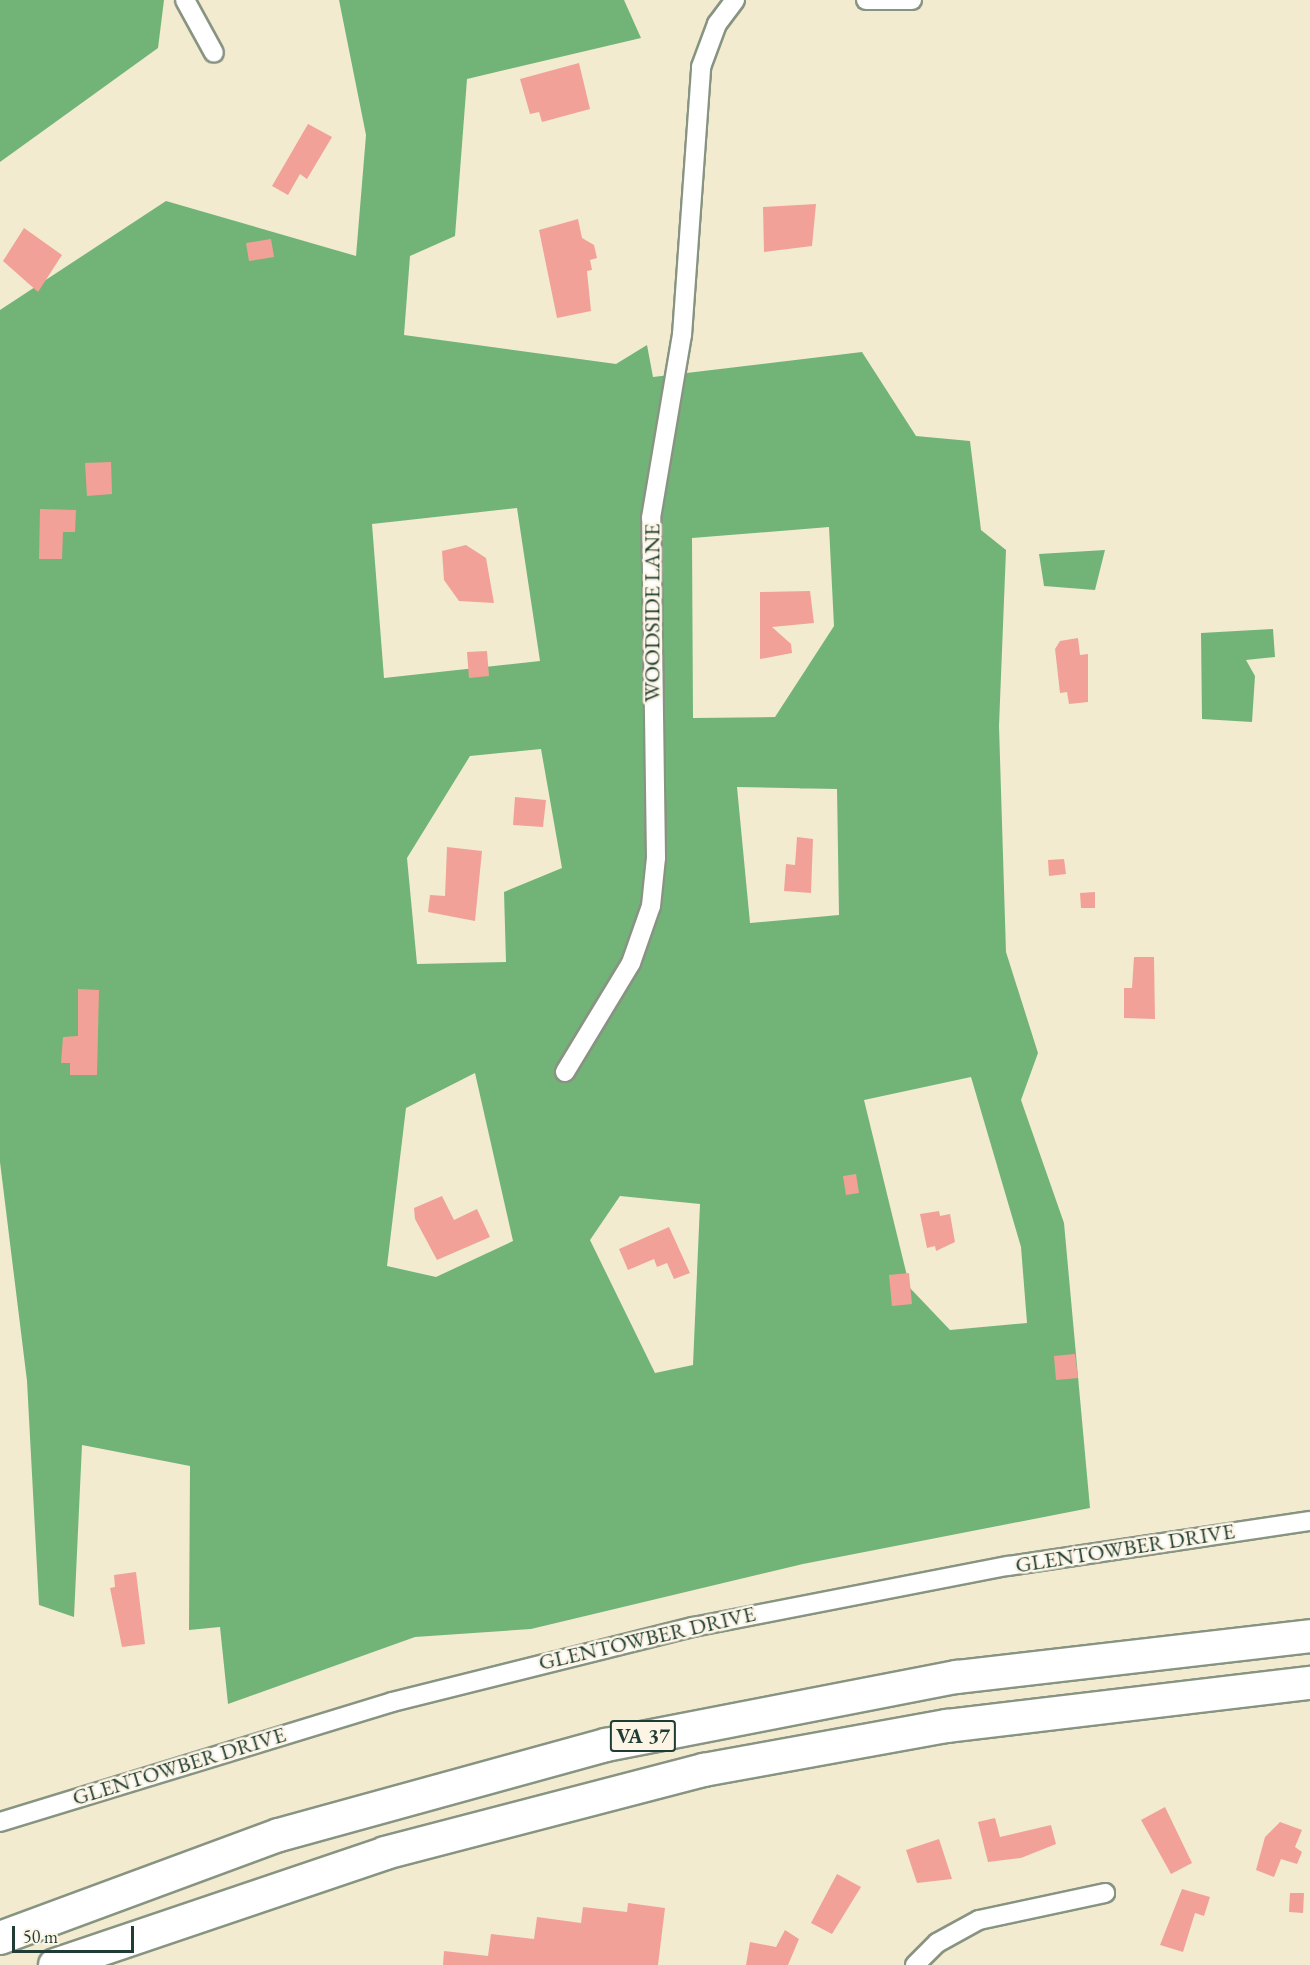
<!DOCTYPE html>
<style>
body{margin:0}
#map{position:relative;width:1310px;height:1965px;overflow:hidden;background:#f2ebd0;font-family:"EB Garamond",serif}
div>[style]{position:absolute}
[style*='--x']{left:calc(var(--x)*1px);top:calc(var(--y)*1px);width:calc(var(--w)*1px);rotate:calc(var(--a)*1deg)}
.forest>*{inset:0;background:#72b478}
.building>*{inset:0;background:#f2a198}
.roads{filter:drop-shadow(2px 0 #889482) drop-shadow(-2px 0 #889482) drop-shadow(0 2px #889482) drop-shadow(0 -2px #889482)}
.minor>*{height:18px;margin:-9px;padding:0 9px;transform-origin:9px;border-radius:9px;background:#fff}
.motorway>*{height:32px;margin:-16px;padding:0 16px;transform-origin:16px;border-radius:16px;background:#fff}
span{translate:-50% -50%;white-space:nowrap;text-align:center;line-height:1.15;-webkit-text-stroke:5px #fcf5e5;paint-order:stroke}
.shield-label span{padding:2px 4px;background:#fcf5e5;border:2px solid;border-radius:4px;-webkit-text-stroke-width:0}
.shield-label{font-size:21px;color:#1f3d34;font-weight:700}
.street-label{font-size:22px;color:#1f3d34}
.scale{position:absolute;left:12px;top:1926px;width:122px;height:27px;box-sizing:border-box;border:3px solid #1f3d34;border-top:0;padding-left:8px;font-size:18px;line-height:21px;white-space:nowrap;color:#1f3d34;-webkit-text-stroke:4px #fcf5e5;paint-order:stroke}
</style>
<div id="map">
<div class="forest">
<div style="clip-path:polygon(0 0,164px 0,158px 48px,0 162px)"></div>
<div style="clip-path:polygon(evenodd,339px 0,624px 0,641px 38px,467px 79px,455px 236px,410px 256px,404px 335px,616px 364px,647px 345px,653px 377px,862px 352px,916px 436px,970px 441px,981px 530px,1006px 550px,999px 726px,1006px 952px,1038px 1053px,1021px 1100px,1064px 1223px,1090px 1508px,803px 1564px,531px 1629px,415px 1637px,228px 1704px,220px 1627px,189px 1630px,190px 1466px,82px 1445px,74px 1617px,39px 1605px,27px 1381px,0 1162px,0 310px,166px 201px,356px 256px,366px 135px,339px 0,517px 508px,540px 661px,384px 678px,372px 524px,517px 508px,339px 0,829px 527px,834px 626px,775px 717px,693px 718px,692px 538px,829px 527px,339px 0,541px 749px,562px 868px,504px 892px,506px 962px,417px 964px,407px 858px,470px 756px,541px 749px,339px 0,737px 787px,837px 789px,839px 915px,750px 923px,737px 787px,339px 0,475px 1073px,513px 1241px,436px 1277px,387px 1266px,406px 1108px,475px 1073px,339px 0,971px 1077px,1021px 1247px,1027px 1323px,950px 1330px,910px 1288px,864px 1100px,971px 1077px,339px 0,620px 1196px,700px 1204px,693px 1365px,655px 1373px,590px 1240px,620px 1196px)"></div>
<div style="clip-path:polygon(1105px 550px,1095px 590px,1044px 586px,1039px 554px)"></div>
<div style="clip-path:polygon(1273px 629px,1275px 657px,1246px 660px,1255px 676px,1252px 722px,1202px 719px,1201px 633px)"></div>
</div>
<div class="building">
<div style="clip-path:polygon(579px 63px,590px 109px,542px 122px,539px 112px,530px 114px,520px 79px)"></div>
<div style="clip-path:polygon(308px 124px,332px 137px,307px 179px,300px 174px,288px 195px,272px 186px)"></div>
<div style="clip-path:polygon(816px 204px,812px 246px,764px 252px,763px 207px)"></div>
<div style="clip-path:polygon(578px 219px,582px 238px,594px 245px,597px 258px,590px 260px,592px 270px,587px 271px,591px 311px,557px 318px,539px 230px)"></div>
<div style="clip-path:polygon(24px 228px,62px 255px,38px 292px,3px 261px)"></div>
<div style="clip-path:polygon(271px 239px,274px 257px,249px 261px,246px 243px)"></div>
<div style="clip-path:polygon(111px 462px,112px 494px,87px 496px,85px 463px)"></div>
<div style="clip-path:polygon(40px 509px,76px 510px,75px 532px,63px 532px,62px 559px,39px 559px)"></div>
<div style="clip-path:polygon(466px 545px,486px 558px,494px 603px,459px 601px,444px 580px,442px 551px)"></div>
<div style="clip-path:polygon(810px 591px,814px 623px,772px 627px,791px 644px,792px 653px,760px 659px,760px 592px)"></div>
<div style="clip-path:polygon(1078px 638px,1080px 655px,1088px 654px,1088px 702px,1069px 704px,1067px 692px,1060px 693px,1055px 649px,1060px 641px)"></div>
<div style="clip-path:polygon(487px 651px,489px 676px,469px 678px,467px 652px)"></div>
<div style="clip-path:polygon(515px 797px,546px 800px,543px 827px,513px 825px)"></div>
<div style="clip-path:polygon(797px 837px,813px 839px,811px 893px,784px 891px,786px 864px,795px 865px)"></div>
<div style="clip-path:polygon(447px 847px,482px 851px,475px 921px,428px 912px,430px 895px,445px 896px)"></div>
<div style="clip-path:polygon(1064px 859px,1066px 874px,1049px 876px,1048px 860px)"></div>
<div style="clip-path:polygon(1095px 892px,1095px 908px,1081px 908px,1080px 893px)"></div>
<div style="clip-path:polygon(1134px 957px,1154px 957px,1155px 1019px,1124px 1018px,1124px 988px,1132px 988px)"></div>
<div style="clip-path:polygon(78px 989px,99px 990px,97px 1075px,70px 1075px,70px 1063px,61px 1063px,63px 1037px,78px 1036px)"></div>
<div style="clip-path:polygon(856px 1174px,859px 1193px,846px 1195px,843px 1176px)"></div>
<div style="clip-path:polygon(442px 1196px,454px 1220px,477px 1209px,490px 1237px,437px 1260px,415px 1219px,414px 1208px)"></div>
<div style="clip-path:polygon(939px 1211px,940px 1216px,950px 1214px,955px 1242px,936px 1251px,935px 1246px,927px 1248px,920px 1214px)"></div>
<div style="clip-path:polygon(669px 1227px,690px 1273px,674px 1279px,667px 1263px,657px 1267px,654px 1259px,628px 1270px,619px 1249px)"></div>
<div style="clip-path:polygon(909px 1273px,912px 1304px,892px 1306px,889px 1275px)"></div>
<div style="clip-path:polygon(1075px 1354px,1078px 1378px,1056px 1380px,1054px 1356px)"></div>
<div style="clip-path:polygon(136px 1572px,145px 1644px,122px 1647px,110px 1588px,115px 1587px,114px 1575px)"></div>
<div style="clip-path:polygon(1165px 1807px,1192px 1863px,1171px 1874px,1141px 1820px)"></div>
<div style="clip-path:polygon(995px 1818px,1000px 1837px,1051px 1825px,1056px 1844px,1021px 1858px,988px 1862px,978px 1822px)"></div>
<div style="clip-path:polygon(1280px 1822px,1302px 1830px,1295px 1847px,1302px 1852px,1297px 1864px,1281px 1859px,1274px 1877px,1256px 1870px,1265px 1837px)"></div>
<div style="clip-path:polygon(939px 1839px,952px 1879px,917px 1883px,906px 1850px)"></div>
<div style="clip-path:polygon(837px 1874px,861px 1887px,832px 1934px,811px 1923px)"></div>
<div style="clip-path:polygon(1182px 1889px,1210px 1897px,1204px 1916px,1195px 1913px,1183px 1952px,1160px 1945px)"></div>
<div style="clip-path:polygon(1290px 1893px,1304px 1893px,1303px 1913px,1289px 1912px)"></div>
<div style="clip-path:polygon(628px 1903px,665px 1908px,658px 1965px,443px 1965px,444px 1951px,488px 1956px,491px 1934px,534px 1939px,537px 1917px,581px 1923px,583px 1907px,627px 1912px)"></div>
<div style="clip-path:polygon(785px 1930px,799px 1939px,788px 1965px,746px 1965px,750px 1942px,776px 1947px)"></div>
</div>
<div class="roads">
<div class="minor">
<div style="--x:185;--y:0;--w:60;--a:61.3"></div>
<div style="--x:866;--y:0;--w:46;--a:0"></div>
<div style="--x:565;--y:1072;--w:127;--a:-58.8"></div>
<div style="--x:631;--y:963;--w:60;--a:-70.7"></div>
<div style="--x:651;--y:906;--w:48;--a:-84.1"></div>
<div style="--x:656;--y:858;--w:340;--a:-90.8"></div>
<div style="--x:651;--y:518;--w:186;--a:-80.4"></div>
<div style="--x:682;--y:335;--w:269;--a:-85.9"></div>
<div style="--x:701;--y:67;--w:46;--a:-69.6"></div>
<div style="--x:717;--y:24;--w:30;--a:-53"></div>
<div style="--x:0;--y:1822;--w:410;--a:-17"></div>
<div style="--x:392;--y:1702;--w:310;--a:-14"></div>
<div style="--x:693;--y:1627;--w:321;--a:-11"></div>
<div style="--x:1008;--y:1566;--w:305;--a:-8.5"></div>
<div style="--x:915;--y:1965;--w:31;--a:-45"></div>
<div style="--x:937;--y:1943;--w:48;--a:-28.7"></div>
<div style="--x:979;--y:1920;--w:129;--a:-12.1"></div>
</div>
<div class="motorway">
<div style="--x:0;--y:1938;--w:297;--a:-20.3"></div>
<div style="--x:279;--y:1835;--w:339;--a:-15.4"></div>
<div style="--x:606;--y:1745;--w:358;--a:-11"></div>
<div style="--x:957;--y:1677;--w:355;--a:-6.6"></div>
<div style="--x:55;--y:1965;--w:348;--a:-18.7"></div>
<div style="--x:385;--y:1853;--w:330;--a:-14.6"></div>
<div style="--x:704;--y:1770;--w:247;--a:-10.3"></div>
<div style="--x:947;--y:1726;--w:366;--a:-6.8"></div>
</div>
</div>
<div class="shield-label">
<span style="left:643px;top:1736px">VA 37</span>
</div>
<div class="street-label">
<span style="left:652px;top:613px;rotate:-90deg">WOODSIDE LANE</span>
<span style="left:1125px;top:1548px;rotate:-9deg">GLENTOWBER DRIVE</span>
<span style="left:647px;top:1638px;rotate:-13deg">GLENTOWBER DRIVE</span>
<span style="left:179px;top:1766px;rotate:-17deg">GLENTOWBER DRIVE</span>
</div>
<div class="scale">50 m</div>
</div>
